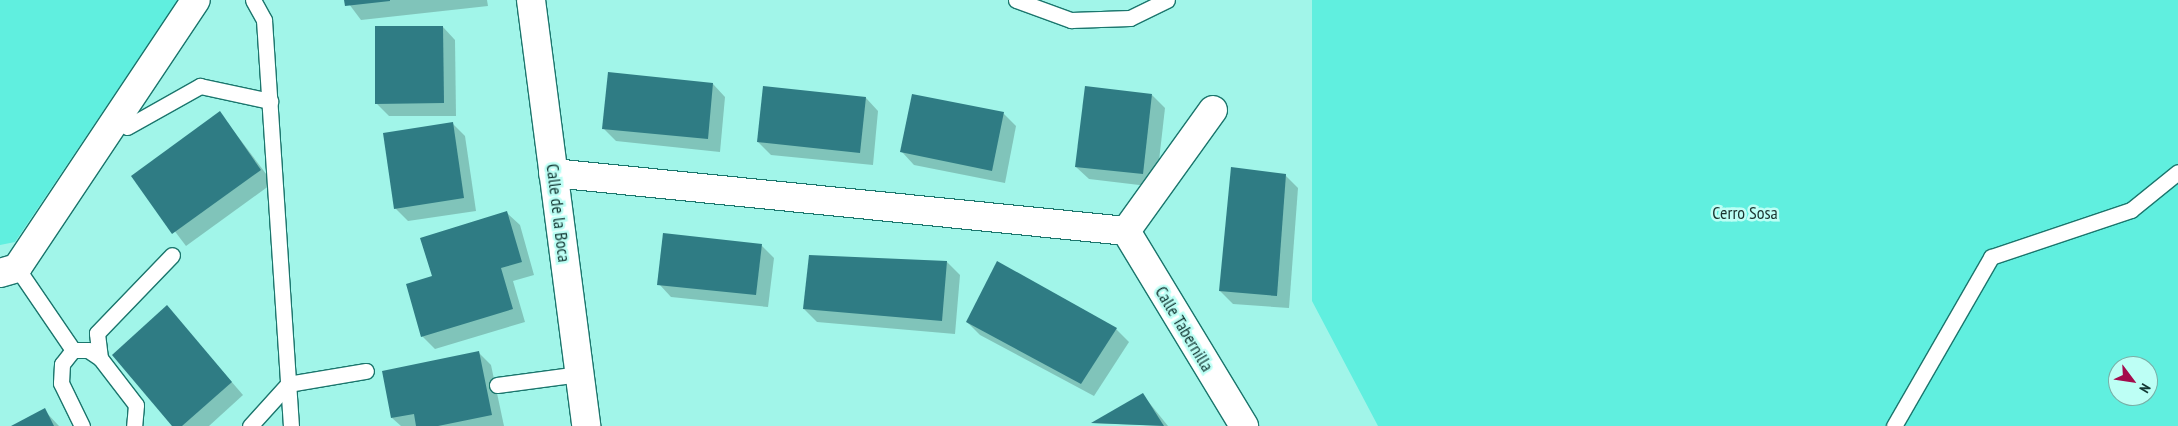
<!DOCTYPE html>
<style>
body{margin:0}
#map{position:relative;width:2178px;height:426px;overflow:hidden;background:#a1f5e9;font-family:"PT Sans Narrow",sans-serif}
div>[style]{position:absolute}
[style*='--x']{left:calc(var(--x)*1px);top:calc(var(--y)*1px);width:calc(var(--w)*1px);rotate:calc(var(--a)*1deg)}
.green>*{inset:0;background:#60efdf}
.shadow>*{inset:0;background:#0003}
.building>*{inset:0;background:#2f7c84}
.roads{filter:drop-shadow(1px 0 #1b766d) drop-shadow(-1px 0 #1b766d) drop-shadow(0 1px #1b766d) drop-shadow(0 -1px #1b766d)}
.lane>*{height:15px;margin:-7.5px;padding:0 7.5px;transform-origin:7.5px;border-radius:7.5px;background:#fff}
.street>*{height:28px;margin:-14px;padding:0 14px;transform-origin:14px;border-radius:14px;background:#fff}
span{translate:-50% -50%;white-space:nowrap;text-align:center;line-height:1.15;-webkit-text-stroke:5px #bdfff5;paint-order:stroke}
.street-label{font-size:18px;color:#123632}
.park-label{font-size:18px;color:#1a332f}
.north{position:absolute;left:2108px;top:356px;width:50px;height:50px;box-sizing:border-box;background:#bdfff5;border:1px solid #79afa7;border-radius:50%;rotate:121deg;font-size:14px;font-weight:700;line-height:20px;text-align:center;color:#123632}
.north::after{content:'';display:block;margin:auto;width:18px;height:22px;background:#a30c4c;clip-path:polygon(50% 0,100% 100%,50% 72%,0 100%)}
</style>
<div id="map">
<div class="green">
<div style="clip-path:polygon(0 0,178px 0,15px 242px,0 245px)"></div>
<div style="clip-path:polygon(evenodd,1312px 0,2178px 0,2178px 426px,1378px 426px,1312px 301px,1312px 0,2118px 366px,2148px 366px,2148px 396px,2118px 396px,2118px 366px)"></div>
</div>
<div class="shadow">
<div style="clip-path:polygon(346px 0,487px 0,488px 6px,361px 20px)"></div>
<div style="clip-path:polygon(443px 27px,455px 40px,456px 116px,389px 116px,376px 103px)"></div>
<div style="clip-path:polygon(713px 84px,725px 97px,720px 152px,616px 141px,603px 128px)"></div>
<div style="clip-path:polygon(1152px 95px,1165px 108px,1156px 187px,1089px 179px,1076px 167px)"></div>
<div style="clip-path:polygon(866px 98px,878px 111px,873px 165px,771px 155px,758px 142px)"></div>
<div style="clip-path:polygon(220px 113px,273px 183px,186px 246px,133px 176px)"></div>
<div style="clip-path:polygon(1003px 113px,1016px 126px,1005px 183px,914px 165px,902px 152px)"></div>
<div style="clip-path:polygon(453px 124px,465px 136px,476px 211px,408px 221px,395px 208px)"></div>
<div style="clip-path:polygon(1285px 175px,1298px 188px,1289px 308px,1233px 304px,1220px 291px)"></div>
<div style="clip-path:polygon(507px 213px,520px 225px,534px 275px,513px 281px,525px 322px,435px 349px,422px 336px)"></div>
<div style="clip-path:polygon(761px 245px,774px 258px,768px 307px,671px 297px,659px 284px)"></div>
<div style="clip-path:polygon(947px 262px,960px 275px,955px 334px,817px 322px,804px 309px)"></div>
<div style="clip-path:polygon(167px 307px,243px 395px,209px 426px,174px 426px)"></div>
<div style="clip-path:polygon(967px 322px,1116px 329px,1129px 342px,1094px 396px,980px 335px)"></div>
<div style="clip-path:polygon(478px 352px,491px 365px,504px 426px,401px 426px,392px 418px)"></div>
<div style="clip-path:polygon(1143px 395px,1168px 426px,1093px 423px)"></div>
<div style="clip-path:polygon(44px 410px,59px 426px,13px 426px)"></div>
</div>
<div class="building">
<div style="clip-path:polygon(344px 0,390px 0,390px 1px,345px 6px)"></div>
<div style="clip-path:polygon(375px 26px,443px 26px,444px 103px,375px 104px)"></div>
<div style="clip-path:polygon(608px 72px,713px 83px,708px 139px,602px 129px)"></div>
<div style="clip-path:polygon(763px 86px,866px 97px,860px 153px,757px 142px)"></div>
<div style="clip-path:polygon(1085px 86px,1152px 94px,1143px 174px,1075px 167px)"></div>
<div style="clip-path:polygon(912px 94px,1004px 112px,992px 171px,900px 152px)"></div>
<div style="clip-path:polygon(220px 111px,261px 170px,172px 234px,131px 176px)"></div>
<div style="clip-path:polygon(453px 122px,464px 198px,394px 209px,383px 133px)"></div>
<div style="clip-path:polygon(1231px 167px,1286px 174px,1277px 296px,1219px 291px)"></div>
<div style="clip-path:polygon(507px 211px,522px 262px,501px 268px,513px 309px,421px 337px,406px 284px,432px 276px,420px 238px)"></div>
<div style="clip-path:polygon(663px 233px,762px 244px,756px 295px,657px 285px)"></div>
<div style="clip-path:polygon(809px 255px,947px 261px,942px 321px,803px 309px)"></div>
<div style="clip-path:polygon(997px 261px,1117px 328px,1081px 384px,966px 322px)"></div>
<div style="clip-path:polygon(167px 305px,232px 382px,182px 426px,172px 426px,112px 355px)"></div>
<div style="clip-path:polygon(479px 351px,492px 415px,438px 426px,416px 426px,414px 414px,391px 418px,382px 371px)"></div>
<div style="clip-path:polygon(1143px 393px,1164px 426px,1091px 423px)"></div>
<div style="clip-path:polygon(45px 408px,54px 426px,11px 426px)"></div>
</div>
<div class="roads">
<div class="lane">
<div style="--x:253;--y:0;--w:23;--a:61"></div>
<div style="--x:264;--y:20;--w:407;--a:86.2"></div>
<div style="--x:1016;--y:0;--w:59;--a:20"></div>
<div style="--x:1071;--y:20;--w:59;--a:-1.9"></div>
<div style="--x:1130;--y:18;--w:41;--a:-25.9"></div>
<div style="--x:127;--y:127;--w:84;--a:-29.3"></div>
<div style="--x:200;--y:86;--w:72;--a:12.1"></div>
<div style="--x:17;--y:268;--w:99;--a:55.7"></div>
<div style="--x:100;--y:358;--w:25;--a:-97"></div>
<div style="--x:97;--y:333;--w:108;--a:-46.1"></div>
<div style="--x:497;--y:385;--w:83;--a:-7.6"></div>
<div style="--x:82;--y:426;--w:48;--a:-116"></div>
<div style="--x:61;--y:383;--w:19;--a:-87"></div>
<div style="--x:62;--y:364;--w:18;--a:-52"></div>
<div style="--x:73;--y:350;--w:15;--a:0"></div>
<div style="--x:88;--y:350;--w:14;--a:34"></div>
<div style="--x:100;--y:358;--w:59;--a:52.5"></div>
<div style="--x:136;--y:405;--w:21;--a:95"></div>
<div style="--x:250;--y:426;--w:57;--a:-47.9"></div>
<div style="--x:288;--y:384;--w:79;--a:-9.5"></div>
<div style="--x:1894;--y:426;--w:195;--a:-60.1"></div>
<div style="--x:1991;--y:257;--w:148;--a:-18.6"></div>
<div style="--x:2131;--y:210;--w:60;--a:-39"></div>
</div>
<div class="street">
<div style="--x:531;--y:0;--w:430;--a:82.6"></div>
<div style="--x:553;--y:173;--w:576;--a:5.78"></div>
<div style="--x:1126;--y:231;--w:149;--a:-54.3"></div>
<div style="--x:1126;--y:231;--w:228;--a:58.8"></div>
<div style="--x:0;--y:273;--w:18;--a:-16"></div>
<div style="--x:17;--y:268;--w:322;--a:-56.3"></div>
</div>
</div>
<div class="street-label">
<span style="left:558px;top:213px;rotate:83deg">Calle de la Boca</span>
<span style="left:1184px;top:329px;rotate:59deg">Calle Tabernilla</span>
</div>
<div class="park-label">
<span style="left:1745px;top:213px">Cerro Sosa</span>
</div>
<div class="north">N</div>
</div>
